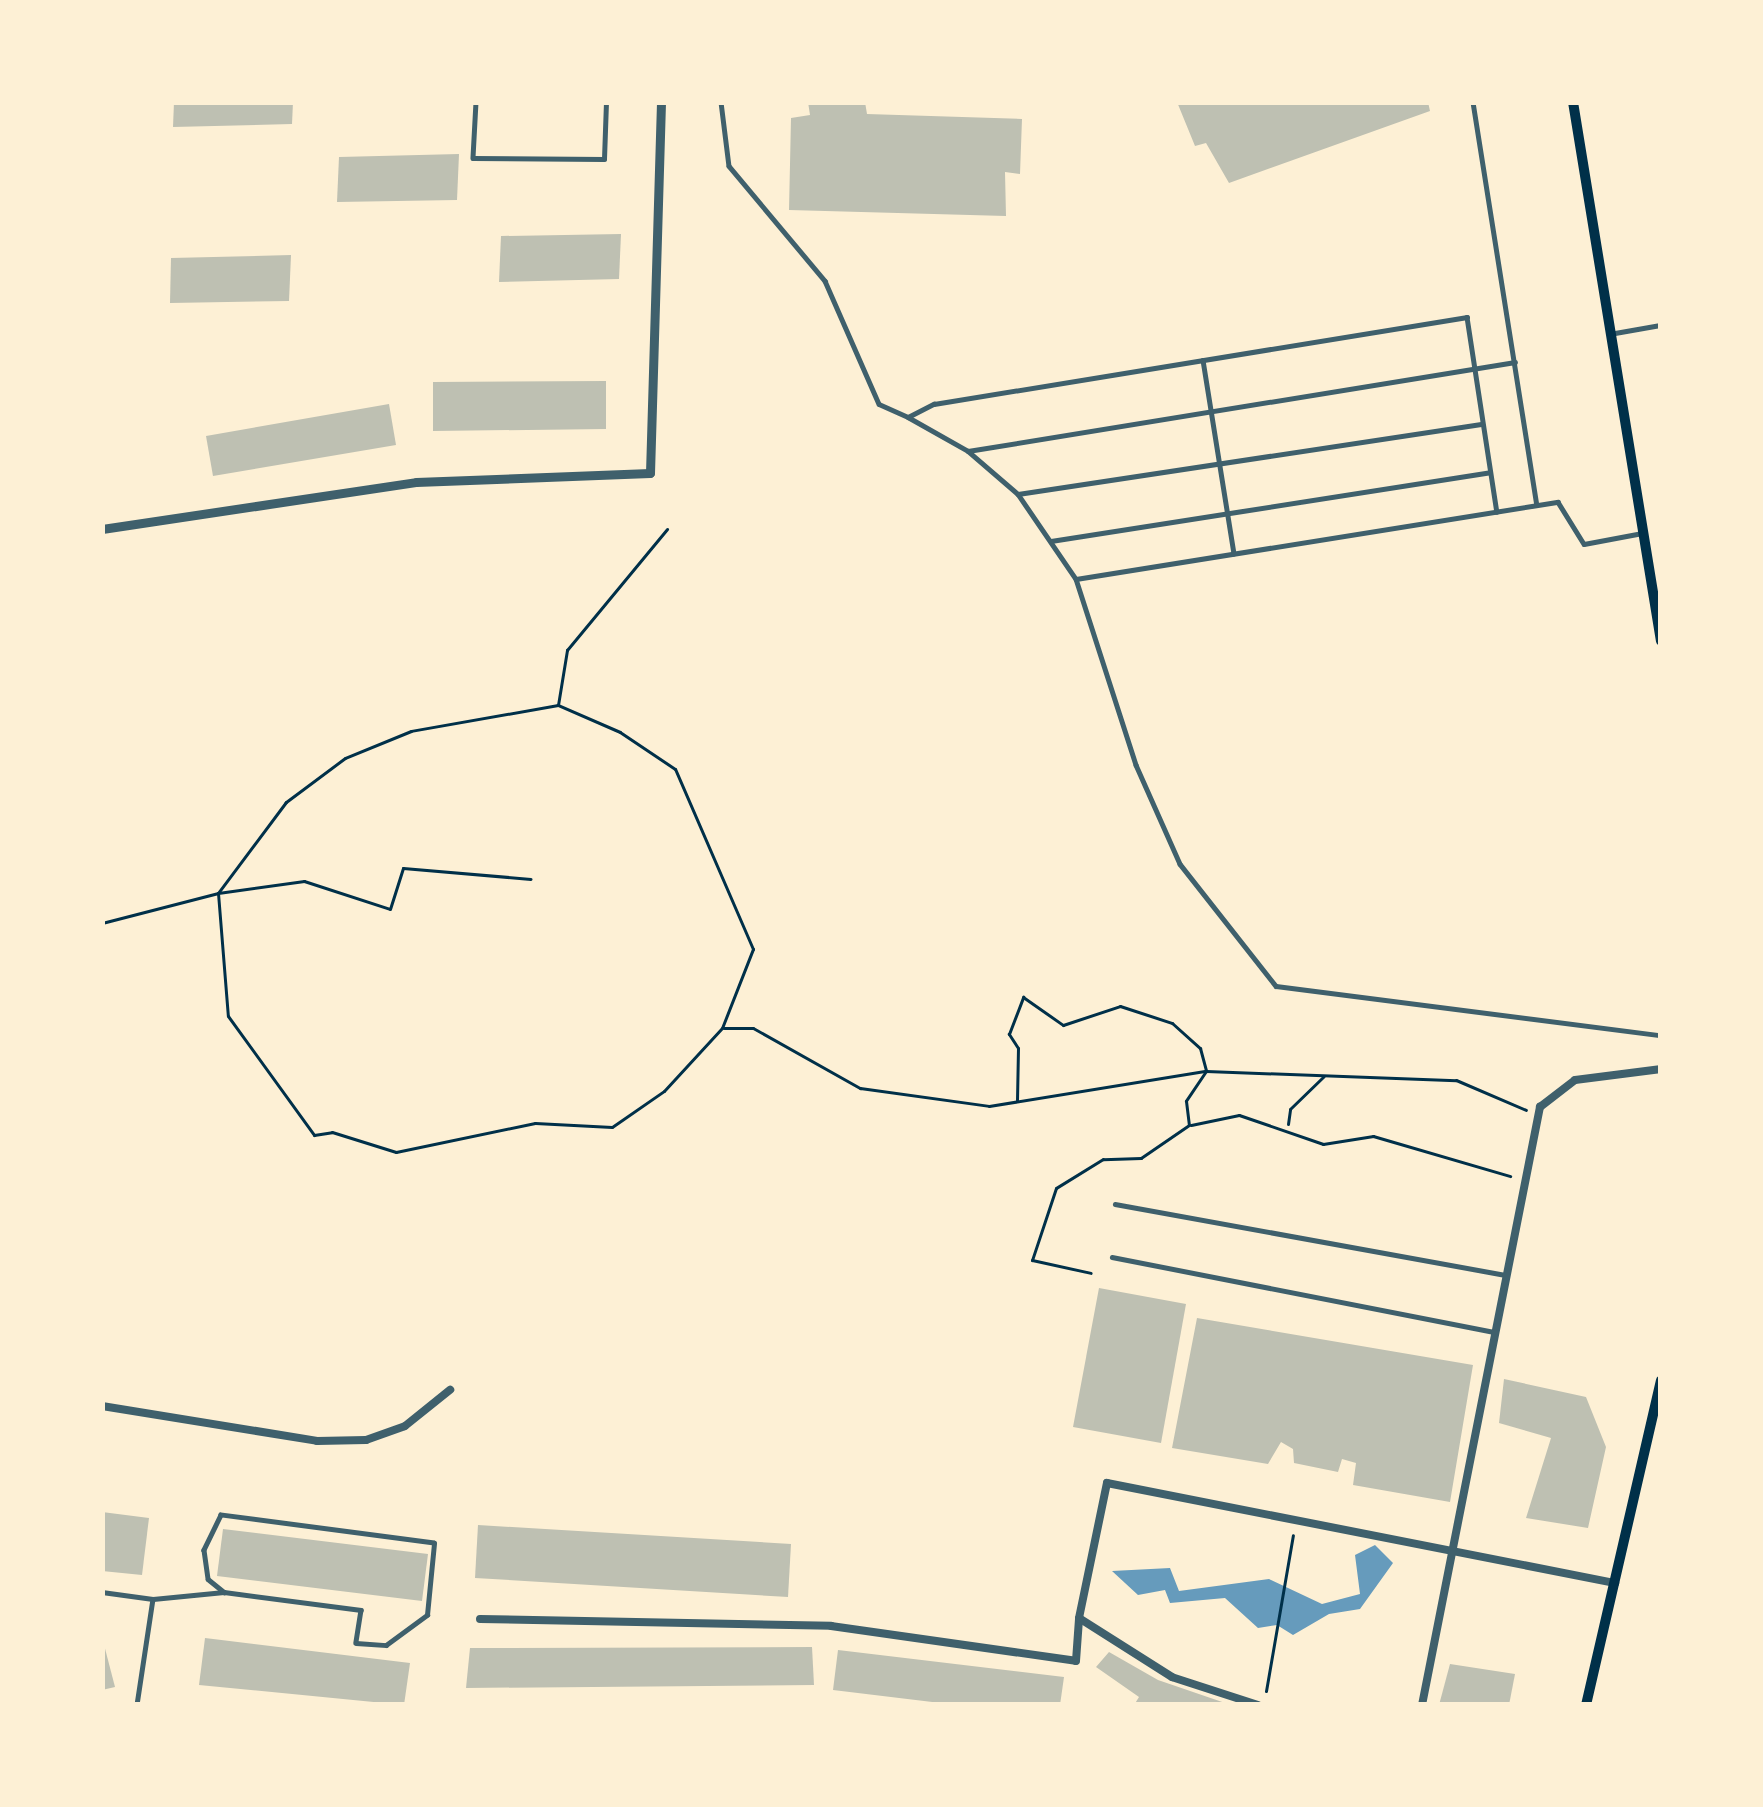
<!DOCTYPE html>
<style>
body{margin:0}
#map{position:relative;width:1763px;height:1807px;overflow:hidden;background:#fdf0d5;font-family:"Sofia Sans Condensed",sans-serif}
div>[style]{position:absolute}
[style*='--x']{left:calc(var(--x)*1px);top:calc(var(--y)*1px);width:calc(var(--w)*1px);rotate:calc(var(--a)*1deg)}
.water>*{inset:0;background:#669bbc}
.building>*{inset:0;background:#bec0b2}
.path>*{height:3px;margin:-1.5px;padding:0 1.5px;transform-origin:1.5px;border-radius:1.5px;background:#003049}
.service>*{height:4.5px;margin:-2.25px;padding:0 2.25px;transform-origin:2.25px;border-radius:2.25px;background:#3f606c}
.minor>*{height:8px;margin:-4px;padding:0 4px;transform-origin:4px;border-radius:4px;background:#3f606c}
.tertiary>*{height:9px;margin:-4.5px;padding:0 4.5px;transform-origin:4.5px;border-radius:4.5px;background:#3f606c}
.secondary>*{height:10px;margin:-5px;padding:0 5px;transform-origin:5px;border-radius:5px;background:#003049}
span{translate:-50% -50%;white-space:nowrap;text-align:center;line-height:1.15;-webkit-text-stroke:9px #fdf0d5;paint-order:stroke}
.frame{position:absolute;inset:0;border:105px solid #fdf0d5;pointer-events:none}
</style>
<div id="map">
<div class="water">
<div style="clip-path:polygon(1375px 1545px,1393px 1563px,1360px 1609px,1329px 1614px,1293px 1635px,1277px 1625px,1258px 1628px,1225px 1598px,1170px 1603px,1165px 1590px,1138px 1595px,1112px 1571px,1170px 1568px,1179px 1591px,1269px 1579px,1322px 1604px,1360px 1594px,1355px 1555px)"></div>
</div>
<div class="building">
<div style="clip-path:polygon(174px 102px,293px 102px,292px 124px,173px 127px)"></div>
<div style="clip-path:polygon(808px 102px,865px 102px,867px 114px,1022px 119px,1020px 174px,1005px 172px,1006px 216px,789px 210px,791px 118px,810px 115px)"></div>
<div style="clip-path:polygon(1177px 102px,1428px 102px,1430px 111px,1229px 183px,1206px 143px,1195px 146px)"></div>
<div style="clip-path:polygon(459px 154px,457px 200px,337px 202px,339px 157px)"></div>
<div style="clip-path:polygon(621px 234px,619px 279px,499px 282px,501px 236px)"></div>
<div style="clip-path:polygon(291px 255px,289px 301px,170px 303px,171px 258px)"></div>
<div style="clip-path:polygon(606px 381px,606px 429px,433px 431px,433px 382px)"></div>
<div style="clip-path:polygon(389px 404px,396px 445px,213px 476px,206px 436px)"></div>
<div style="clip-path:polygon(1099px 1288px,1186px 1304px,1161px 1443px,1073px 1427px)"></div>
<div style="clip-path:polygon(1197px 1318px,1473px 1365px,1450px 1502px,1353px 1485px,1356px 1463px,1342px 1459px,1338px 1472px,1294px 1463px,1293px 1449px,1281px 1442px,1268px 1464px,1172px 1448px)"></div>
<div style="clip-path:polygon(1504px 1379px,1586px 1397px,1606px 1447px,1588px 1528px,1526px 1518px,1551px 1438px,1499px 1423px)"></div>
<div style="clip-path:polygon(102px 1512px,149px 1518px,142px 1575px,102px 1571px)"></div>
<div style="clip-path:polygon(478px 1525px,791px 1544px,788px 1597px,475px 1578px)"></div>
<div style="clip-path:polygon(223px 1529px,428px 1554px,422px 1601px,217px 1576px)"></div>
<div style="clip-path:polygon(102px 1637px,115px 1687px,102px 1690px)"></div>
<div style="clip-path:polygon(205px 1638px,410px 1663px,404px 1705px,199px 1685px)"></div>
<div style="clip-path:polygon(812px 1647px,814px 1685px,466px 1688px,470px 1648px)"></div>
<div style="clip-path:polygon(838px 1650px,1064px 1677px,1060px 1705px,957px 1705px,833px 1690px)"></div>
<div style="clip-path:polygon(1109px 1652px,1158px 1680px,1231px 1705px,1134px 1705px,1139px 1697px,1096px 1667px)"></div>
<div style="clip-path:polygon(1450px 1664px,1515px 1674px,1509px 1705px,1439px 1705px)"></div>
</div>
<div class="path">
<div style="--x:558;--y:705;--w:149;--a:170"></div>
<div style="--x:411;--y:731;--w:71;--a:157.8"></div>
<div style="--x:345;--y:758;--w:74;--a:143.3"></div>
<div style="--x:286;--y:802;--w:114;--a:126.8"></div>
<div style="--x:218;--y:893;--w:123;--a:85.4"></div>
<div style="--x:228;--y:1016;--w:147;--a:54.1"></div>
<div style="--x:314;--y:1135;--w:18;--a:-9"></div>
<div style="--x:332;--y:1132;--w:67;--a:17.4"></div>
<div style="--x:396;--y:1152;--w:142;--a:-11.8"></div>
<div style="--x:535;--y:1123;--w:77;--a:3"></div>
<div style="--x:612;--y:1127;--w:63;--a:-34.7"></div>
<div style="--x:664;--y:1091;--w:86;--a:-47.4"></div>
<div style="--x:722;--y:1028;--w:85;--a:-68.6"></div>
<div style="--x:753;--y:949;--w:196;--a:-113.4"></div>
<div style="--x:675;--y:769;--w:66;--a:-146.1"></div>
<div style="--x:620;--y:732;--w:68;--a:-156.5"></div>
<div style="--x:558;--y:705;--w:56;--a:-80.7"></div>
<div style="--x:567;--y:650;--w:157;--a:-50.4"></div>
<div style="--x:102;--y:923;--w:120;--a:-14.5"></div>
<div style="--x:218;--y:893;--w:87;--a:-7.9"></div>
<div style="--x:304;--y:881;--w:90;--a:18"></div>
<div style="--x:390;--y:909;--w:43;--a:-72.4"></div>
<div style="--x:403;--y:868;--w:128;--a:4.9"></div>
<div style="--x:724;--y:1028;--w:29;--a:0"></div>
<div style="--x:753;--y:1028;--w:123;--a:29.3"></div>
<div style="--x:860;--y:1088;--w:130;--a:7.9"></div>
<div style="--x:989;--y:1106;--w:220;--a:-9.2"></div>
<div style="--x:1206;--y:1071;--w:250;--a:2.1"></div>
<div style="--x:1456;--y:1080;--w:76;--a:23.2"></div>
<div style="--x:1017;--y:1100;--w:52;--a:-88.9"></div>
<div style="--x:1018;--y:1048;--w:17;--a:-123"></div>
<div style="--x:1009;--y:1034;--w:40;--a:-69"></div>
<div style="--x:1023;--y:997;--w:49;--a:35"></div>
<div style="--x:1063;--y:1025;--w:60;--a:-18.4"></div>
<div style="--x:1120;--y:1006;--w:55;--a:18.1"></div>
<div style="--x:1172;--y:1023;--w:38;--a:42"></div>
<div style="--x:1200;--y:1048;--w:24;--a:75"></div>
<div style="--x:1206;--y:1071;--w:36;--a:124"></div>
<div style="--x:1186;--y:1101;--w:24;--a:83"></div>
<div style="--x:1189;--y:1125;--w:58;--a:145.5"></div>
<div style="--x:1141;--y:1158;--w:38;--a:178"></div>
<div style="--x:1103;--y:1159;--w:55;--a:148.3"></div>
<div style="--x:1056;--y:1188;--w:76;--a:108.4"></div>
<div style="--x:1032;--y:1260;--w:60;--a:12.4"></div>
<div style="--x:1288;--y:1124;--w:15;--a:-82"></div>
<div style="--x:1290;--y:1109;--w:47;--a:-44.1"></div>
<div style="--x:1191;--y:1125;--w:49;--a:-11.8"></div>
<div style="--x:1239;--y:1115;--w:89;--a:19"></div>
<div style="--x:1323;--y:1144;--w:51;--a:-9.1"></div>
<div style="--x:1373;--y:1136;--w:143;--a:16.3"></div>
<div style="--x:1266;--y:1691;--w:158;--a:-80.2"></div>
</div>
<div class="service">
<div style="--x:476;--y:102;--w:56;--a:93.1"></div>
<div style="--x:473;--y:158;--w:131;--a:0.4"></div>
<div style="--x:604;--y:159;--w:57;--a:-88"></div>
<div style="--x:721;--y:102;--w:64;--a:82.9"></div>
<div style="--x:729;--y:166;--w:150;--a:50.1"></div>
<div style="--x:825;--y:281;--w:134;--a:66.3"></div>
<div style="--x:879;--y:404;--w:32;--a:24"></div>
<div style="--x:908;--y:417;--w:29;--a:-27"></div>
<div style="--x:934;--y:404;--w:540;--a:-9.27"></div>
<div style="--x:1467;--y:317;--w:197;--a:81.3"></div>
<div style="--x:1473;--y:102;--w:407;--a:81"></div>
<div style="--x:1615;--y:333;--w:47;--a:-9.9"></div>
<div style="--x:1203;--y:360;--w:196;--a:80.9"></div>
<div style="--x:908;--y:417;--w:69;--a:29.5"></div>
<div style="--x:968;--y:451;--w:66;--a:40.7"></div>
<div style="--x:1018;--y:494;--w:103;--a:55.7"></div>
<div style="--x:1076;--y:579;--w:195;--a:72.1"></div>
<div style="--x:1136;--y:765;--w:108;--a:66"></div>
<div style="--x:1180;--y:864;--w:155;--a:51.8"></div>
<div style="--x:1276;--y:986;--w:388;--a:7.3"></div>
<div style="--x:968;--y:451;--w:554;--a:-9.24"></div>
<div style="--x:1018;--y:494;--w:468;--a:-8.6"></div>
<div style="--x:1051;--y:541;--w:444;--a:-8.9"></div>
<div style="--x:1076;--y:579;--w:488;--a:-9.1"></div>
<div style="--x:1558;--y:502;--w:49;--a:58.2"></div>
<div style="--x:1584;--y:544;--w:59;--a:-10.7"></div>
<div style="--x:1115;--y:1204;--w:395;--a:10.3"></div>
<div style="--x:1112;--y:1257;--w:389;--a:11.1"></div>
<div style="--x:102;--y:1592;--w:51;--a:7.8"></div>
<div style="--x:153;--y:1599;--w:107;--a:98.6"></div>
<div style="--x:153;--y:1599;--w:71;--a:-5.6"></div>
<div style="--x:224;--y:1592;--w:138;--a:7.5"></div>
<div style="--x:361;--y:1610;--w:33;--a:99"></div>
<div style="--x:356;--y:1643;--w:30;--a:4"></div>
<div style="--x:386;--y:1645;--w:51;--a:-36.2"></div>
<div style="--x:427;--y:1615;--w:72;--a:-84.4"></div>
<div style="--x:434;--y:1543;--w:215;--a:-172.5"></div>
<div style="--x:221;--y:1515;--w:39;--a:116"></div>
<div style="--x:204;--y:1550;--w:29;--a:82"></div>
<div style="--x:208;--y:1579;--w:21;--a:39"></div>
</div>
<div class="minor">
<div style="--x:102;--y:1406;--w:218;--a:9.2"></div>
<div style="--x:317;--y:1441;--w:49;--a:-1.2"></div>
<div style="--x:366;--y:1440;--w:41;--a:-19.7"></div>
<div style="--x:405;--y:1426;--w:58;--a:-38.7"></div>
<div style="--x:480;--y:1619;--w:351;--a:1.1"></div>
<div style="--x:831;--y:1626;--w:247;--a:8.1"></div>
<div style="--x:1076;--y:1661;--w:42;--a:-85.9"></div>
<div style="--x:1258;--y:1705;--w:90;--a:-162"></div>
<div style="--x:1172;--y:1677;--w:110;--a:-147.6"></div>
<div style="--x:1079;--y:1618;--w:138;--a:-78.3"></div>
<div style="--x:1107;--y:1483;--w:518;--a:11.14"></div>
<div style="--x:1422;--y:1705;--w:610;--a:-78.84"></div>
<div style="--x:1540;--y:1107;--w:44;--a:-37.6"></div>
<div style="--x:1575;--y:1080;--w:87;--a:-7.3"></div>
</div>
<div class="tertiary">
<div style="--x:102;--y:529;--w:317;--a:-8.5"></div>
<div style="--x:416;--y:482;--w:234;--a:-2.2"></div>
<div style="--x:650;--y:473;--w:371;--a:-88.3"></div>
</div>
<div class="secondary">
<div style="--x:1573;--y:102;--w:546;--a:80.73"></div>
<div style="--x:1586;--y:1705;--w:333;--a:-77"></div>
</div>
<div class="frame"></div>
</div>
